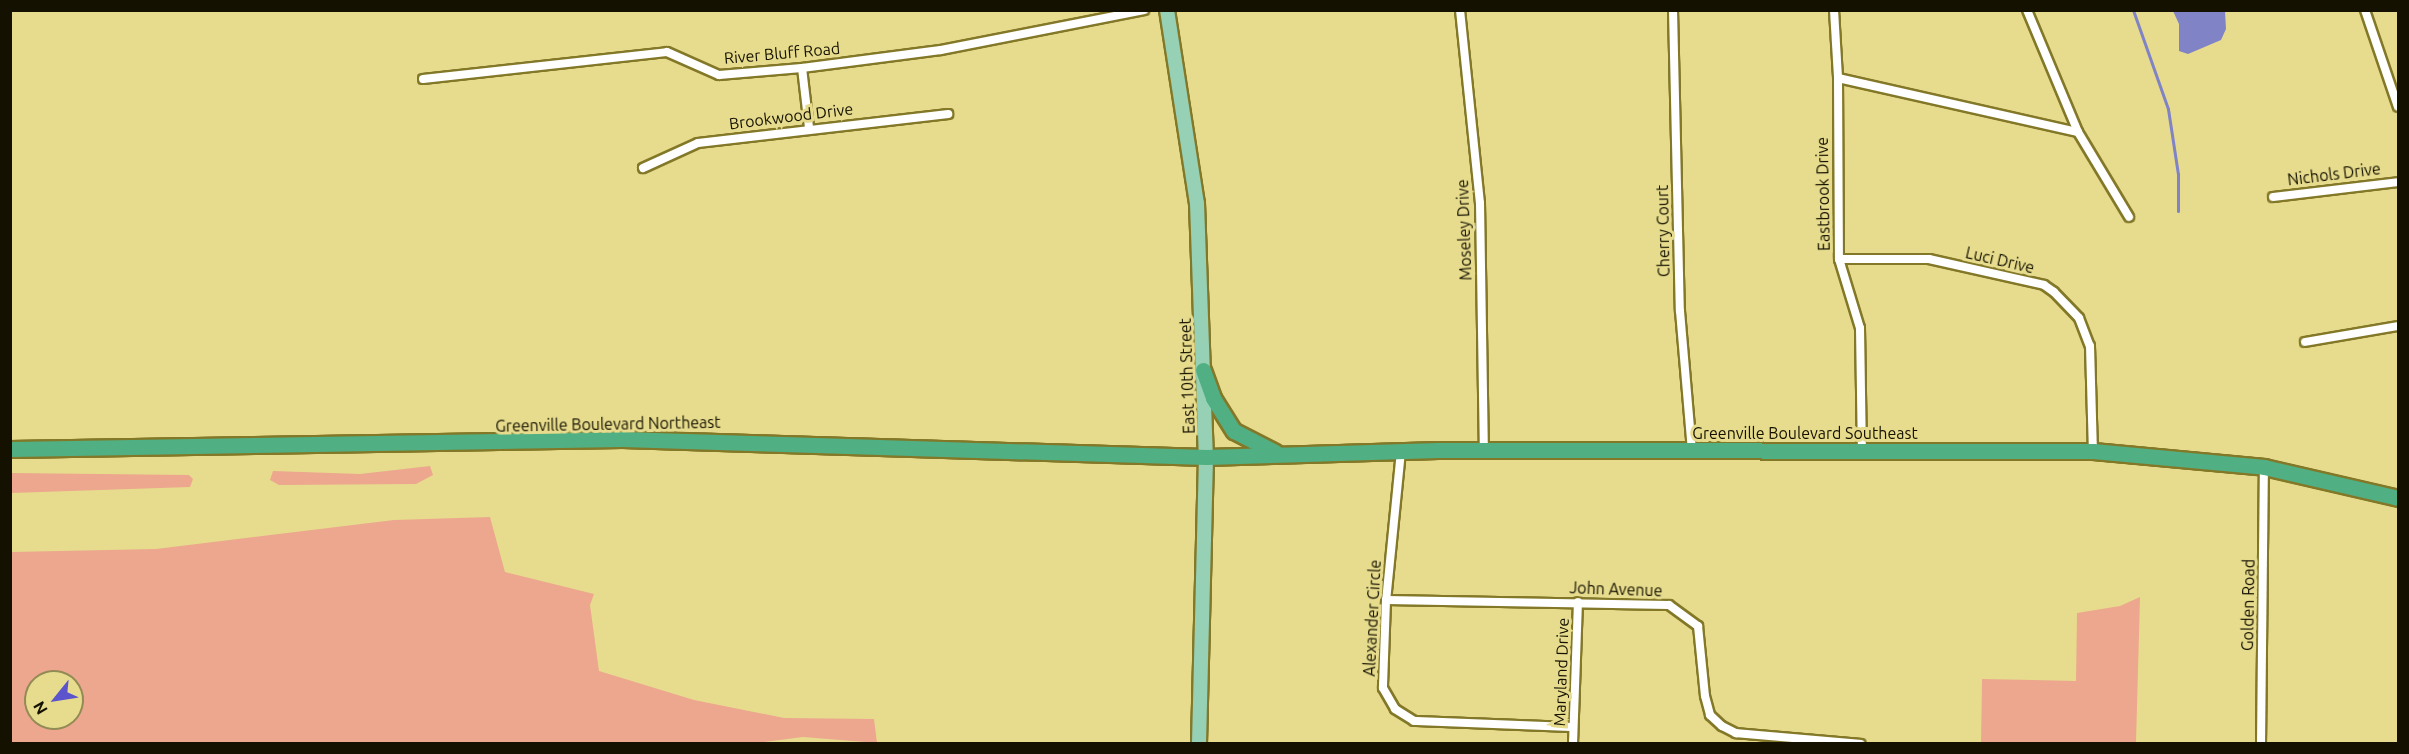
<!DOCTYPE html>
<style>
body{margin:0}
#map{position:relative;width:2409px;height:754px;overflow:hidden;background:#e7dc8d;font-family:Ubuntu,sans-serif}
div>[style]{position:absolute}
[style*='--x']{left:calc(var(--x)*1px);top:calc(var(--y)*1px);width:calc(var(--w)*1px);rotate:calc(var(--a)*1deg)}
.green>*{inset:0;background:#eca78e}
.water>*{inset:0;background:#8083c5}
.stream>*{height:3px;margin:-1.5px;padding:0 1.5px;transform-origin:1.5px;border-radius:1.5px;background:#8083c5}
.roads{filter:drop-shadow(2px 0 #837828) drop-shadow(-2px 0 #837828) drop-shadow(0 2px #837828) drop-shadow(0 -2px #837828)}
.street>*{height:8px;margin:-4px;padding:0 4px;transform-origin:4px;border-radius:4px;background:#fff}
.primary>*{height:14px;margin:-7px;padding:0 7px;transform-origin:7px;border-radius:7px;background:#96d0b5}
.highway>*{height:15px;margin:-7.5px;padding:0 7.5px;transform-origin:7.5px;border-radius:7.5px;background:#50b083}
span{translate:-50% -50%;white-space:nowrap;text-align:center;line-height:1.15;-webkit-text-stroke:6px #e7dc8d;paint-order:stroke}
.street-label{font-size:16px;color:#141100}
.frame{position:absolute;inset:0;border:12px solid #141100;pointer-events:none}
.north{position:absolute;left:24px;top:670px;width:60px;height:60px;box-sizing:border-box;background:#e7dc8d;border:2px solid #938b55;border-radius:50%;rotate:240deg;font-size:16px;font-weight:700;line-height:24px;text-align:center;color:#141100}
.north::after{content:'';display:block;margin:auto;width:21px;height:27px;background:#5c54cc;clip-path:polygon(50% 0,100% 100%,50% 72%,0 100%)}
</style>
<div id="map">
<div class="green">
<div style="clip-path:polygon(430px 466px,433px 475px,416px 484px,279px 485px,270px 480px,273px 471px,360px 474px)"></div>
<div style="clip-path:polygon(11px 473px,189px 475px,193px 479px,190px 487px,11px 493px)"></div>
<div style="clip-path:polygon(evenodd,490px 517px,505px 572px,594px 594px,590px 605px,599px 671px,694px 700px,784px 718px,874px 719px,877px 743px,803px 737px,748px 744px,11px 743px,11px 552px,156px 549px,394px 520px,490px 517px,36px 682px,72px 682px,72px 718px,36px 718px,36px 682px)"></div>
<div style="clip-path:polygon(2140px 597px,2136px 743px,1981px 743px,1982px 679px,2076px 681px,2077px 613px,2120px 606px)"></div>
</div>
<div class="water">
<div style="clip-path:polygon(2173px 11px,2225px 11px,2226px 29px,2221px 40px,2188px 54px,2179px 51px,2179px 24px)"></div>
</div>
<div class="stream">
<div style="--x:2133;--y:10;--w:105;--a:70.5"></div>
<div style="--x:2168;--y:109;--w:66;--a:81.3"></div>
<div style="--x:2178;--y:174;--w:37;--a:90"></div>
</div>
<div class="roads">
<div class="street">
<div style="--x:1460;--y:10;--w:194;--a:84.1"></div>
<div style="--x:1480;--y:203;--w:247;--a:89.1"></div>
<div style="--x:1673;--y:10;--w:301;--a:88.7"></div>
<div style="--x:1680;--y:311;--w:141;--a:85.1"></div>
<div style="--x:1834;--y:10;--w:68;--a:86.6"></div>
<div style="--x:1838;--y:78;--w:246;--a:12.7"></div>
<div style="--x:2027;--y:10;--w:132;--a:67.3"></div>
<div style="--x:2078;--y:132;--w:99;--a:59"></div>
<div style="--x:2365;--y:10;--w:102;--a:71.2"></div>
<div style="--x:802;--y:68;--w:60;--a:83.3"></div>
<div style="--x:1838;--y:78;--w:181;--a:89.7"></div>
<div style="--x:1839;--y:259;--w:72;--a:73.1"></div>
<div style="--x:1860;--y:328;--w:123;--a:89.1"></div>
<div style="--x:423;--y:79;--w:245;--a:-6.3"></div>
<div style="--x:667;--y:52;--w:57;--a:23.9"></div>
<div style="--x:719;--y:75;--w:83;--a:-4.8"></div>
<div style="--x:802;--y:68;--w:140;--a:-7.4"></div>
<div style="--x:941;--y:50;--w:207;--a:-11.1"></div>
<div style="--x:643;--y:168;--w:60;--a:-24.4"></div>
<div style="--x:698;--y:143;--w:252;--a:-6.6"></div>
<div style="--x:2273;--y:197;--w:126;--a:-6.8"></div>
<div style="--x:1839;--y:259;--w:90;--a:0"></div>
<div style="--x:1929;--y:259;--w:118;--a:12.7"></div>
<div style="--x:2044;--y:285;--w:12;--a:35"></div>
<div style="--x:2054;--y:292;--w:36;--a:46"></div>
<div style="--x:2079;--y:318;--w:30;--a:69"></div>
<div style="--x:2090;--y:346;--w:105;--a:88.4"></div>
<div style="--x:2305;--y:342;--w:94;--a:-9.8"></div>
<div style="--x:1401;--y:451;--w:150;--a:95.7"></div>
<div style="--x:1386;--y:600;--w:88;--a:92"></div>
<div style="--x:1383;--y:688;--w:24;--a:60"></div>
<div style="--x:1395;--y:709;--w:22;--a:32"></div>
<div style="--x:1414;--y:721;--w:159;--a:2.2"></div>
<div style="--x:1386;--y:600;--w:283;--a:1"></div>
<div style="--x:1669;--y:605;--w:36;--a:36"></div>
<div style="--x:1698;--y:626;--w:70;--a:84.3"></div>
<div style="--x:1705;--y:696;--w:20;--a:75"></div>
<div style="--x:1710;--y:715;--w:16;--a:43"></div>
<div style="--x:1722;--y:726;--w:16;--a:27"></div>
<div style="--x:1736;--y:733;--w:125;--a:5"></div>
<div style="--x:1573;--y:744;--w:142;--a:-88"></div>
<div style="--x:2261;--y:744;--w:277;--a:-89.4"></div>
</div>
<div class="primary">
<div style="--x:1167;--y:10;--w:195;--a:81.2"></div>
<div style="--x:1197;--y:203;--w:254;--a:88"></div>
<div style="--x:1206;--y:457;--w:287;--a:91.4"></div>
</div>
<div class="highway">
<div style="--x:1203;--y:370;--w:30;--a:70"></div>
<div style="--x:1213;--y:398;--w:39;--a:58"></div>
<div style="--x:1234;--y:431;--w:46;--a:27.1"></div>
<div style="--x:10;--y:449;--w:612;--a:-0.94"></div>
<div style="--x:622;--y:439;--w:584;--a:1.77"></div>
<div style="--x:1206;--y:457;--w:232;--a:-1.7"></div>
<div style="--x:1438;--y:450;--w:655;--a:0.09"></div>
<div style="--x:2093;--y:451;--w:172;--a:5.3"></div>
<div style="--x:2264;--y:467;--w:138;--a:13"></div>
</div>
</div>
<div class="street-label">
<span style="left:782px;top:53px;rotate:-5deg">River Bluff Road</span>
<span style="left:791px;top:116px;rotate:-7deg">Brookwood Drive</span>
<span style="left:2334px;top:174px;rotate:-7deg">Nichols Drive</span>
<span style="left:1823px;top:194px;rotate:-91deg">Eastbrook Drive</span>
<span style="left:1464px;top:230px;rotate:-92deg">Moseley Drive</span>
<span style="left:1663px;top:231px;rotate:-91deg">Cherry Court</span>
<span style="left:2000px;top:260px;rotate:13deg">Luci Drive</span>
<span style="left:1187px;top:376px;rotate:-92deg">East 10th Street</span>
<span style="left:608px;top:424px;rotate:-1deg">Greenville Boulevard Northeast</span>
<span style="left:1805px;top:433px">Greenville Boulevard Southeast</span>
<span style="left:1616px;top:589px;rotate:2deg">John Avenue</span>
<span style="left:2248px;top:605px;rotate:-89deg">Golden Road</span>
<span style="left:1372px;top:618px;rotate:-87deg">Alexander Circle</span>
<span style="left:1561px;top:672px;rotate:-88deg">Maryland Drive</span>
</div>
<div class="frame"></div>
<div class="north">N</div>
</div>
